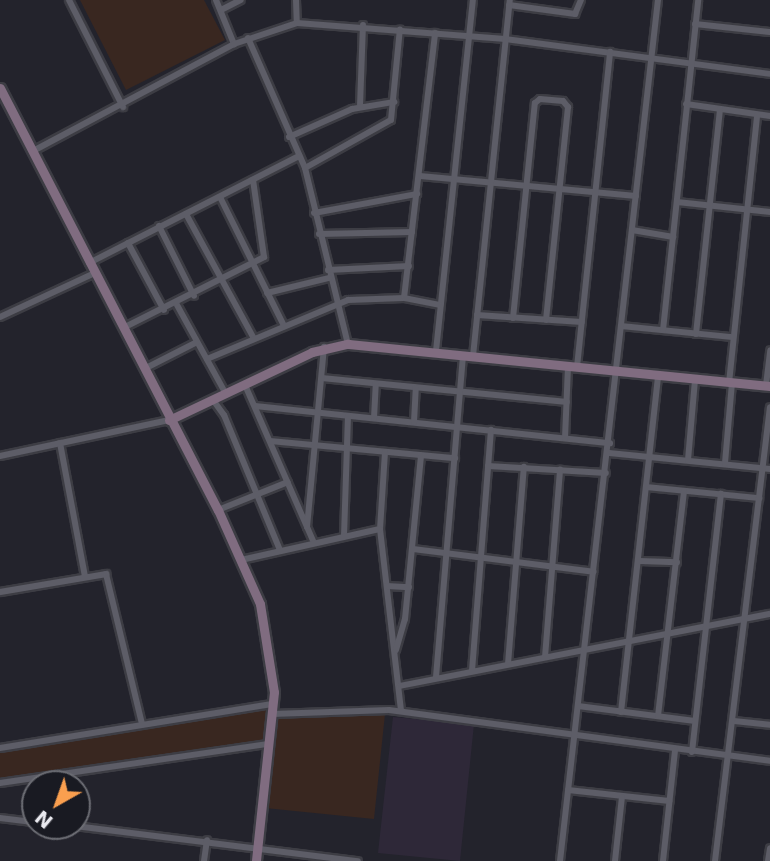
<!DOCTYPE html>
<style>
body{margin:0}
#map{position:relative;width:770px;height:861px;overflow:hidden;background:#23232c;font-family:"DejaVu Sans",sans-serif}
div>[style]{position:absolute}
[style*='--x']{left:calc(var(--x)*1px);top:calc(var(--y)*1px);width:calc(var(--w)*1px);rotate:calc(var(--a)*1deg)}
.commercial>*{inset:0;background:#392720}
.education>*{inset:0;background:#2e2838}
.roads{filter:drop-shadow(2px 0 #3d3d44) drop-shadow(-2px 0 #3d3d44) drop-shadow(0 2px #3d3d44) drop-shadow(0 -2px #3d3d44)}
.street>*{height:6px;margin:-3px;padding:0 3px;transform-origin:3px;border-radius:3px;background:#5d5d67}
.secondary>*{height:9px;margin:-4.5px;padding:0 4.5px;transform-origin:4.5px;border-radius:4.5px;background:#806c80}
span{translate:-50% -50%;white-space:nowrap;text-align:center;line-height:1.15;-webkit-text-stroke:7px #191a22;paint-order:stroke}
.north{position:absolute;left:21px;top:770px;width:70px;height:70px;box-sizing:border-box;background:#191a22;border:2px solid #6c6d74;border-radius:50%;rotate:220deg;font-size:19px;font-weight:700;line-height:28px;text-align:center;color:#e9e9ef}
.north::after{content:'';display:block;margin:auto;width:24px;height:32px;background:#fa9f4f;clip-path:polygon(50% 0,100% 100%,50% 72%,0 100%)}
</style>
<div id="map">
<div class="commercial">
<div style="clip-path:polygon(80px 0,204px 0,225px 40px,126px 90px)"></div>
<div style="clip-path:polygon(268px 707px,264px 740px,0 778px,0 751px)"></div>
<div style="clip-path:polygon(385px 714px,374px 819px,265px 808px,276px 717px)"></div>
</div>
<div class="education">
<div style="clip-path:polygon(393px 717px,474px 724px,460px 861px,378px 853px)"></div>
</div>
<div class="roads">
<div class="street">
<div style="--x:69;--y:0;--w:120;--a:63.2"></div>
<div style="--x:216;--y:0;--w:48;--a:67.8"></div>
<div style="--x:296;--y:0;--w:23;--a:88"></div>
<div style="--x:509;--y:5;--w:67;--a:7.8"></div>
<div style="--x:575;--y:14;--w:15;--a:-67"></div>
<div style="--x:221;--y:10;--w:22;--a:-27"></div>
<div style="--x:695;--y:24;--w:75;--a:6.1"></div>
<div style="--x:248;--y:38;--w:142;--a:66.3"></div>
<div style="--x:305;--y:168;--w:181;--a:76.3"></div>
<div style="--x:686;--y:104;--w:85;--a:8.1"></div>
<div style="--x:360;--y:106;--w:81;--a:-87.9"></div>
<div style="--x:289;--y:137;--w:69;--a:-24"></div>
<div style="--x:352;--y:109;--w:43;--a:-9.5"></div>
<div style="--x:33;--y:151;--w:228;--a:-28"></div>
<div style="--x:234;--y:44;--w:66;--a:-18.4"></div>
<div style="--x:297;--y:23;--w:209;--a:4.4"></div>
<div style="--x:505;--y:39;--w:267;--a:7.5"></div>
<div style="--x:305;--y:168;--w:98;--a:-29.2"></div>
<div style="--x:391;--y:120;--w:91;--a:-84.4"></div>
<div style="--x:420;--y:176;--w:217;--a:5.3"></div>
<div style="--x:220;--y:197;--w:142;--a:63.6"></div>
<div style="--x:677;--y:202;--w:94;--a:6.1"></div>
<div style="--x:314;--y:213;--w:105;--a:-10.5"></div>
<div style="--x:186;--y:214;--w:140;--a:61.4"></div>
<div style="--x:159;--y:226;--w:78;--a:63.4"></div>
<div style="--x:632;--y:230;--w:42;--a:9.7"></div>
<div style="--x:319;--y:234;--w:93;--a:-1.2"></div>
<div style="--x:128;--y:243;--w:76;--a:61.8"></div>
<div style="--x:89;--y:263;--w:236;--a:-27"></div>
<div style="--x:328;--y:270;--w:81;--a:-2.8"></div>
<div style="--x:267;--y:293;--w:64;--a:-13.6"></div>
<div style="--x:404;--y:298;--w:267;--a:-83.3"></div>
<div style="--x:177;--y:305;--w:102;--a:61.2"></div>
<div style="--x:477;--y:315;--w:105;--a:3.8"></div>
<div style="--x:0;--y:317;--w:105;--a:-24.9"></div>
<div style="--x:513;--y:318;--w:216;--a:-84.2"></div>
<div style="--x:535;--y:103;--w:6;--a:-39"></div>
<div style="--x:540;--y:99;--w:23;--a:5"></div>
<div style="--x:563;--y:101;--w:8;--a:50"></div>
<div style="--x:568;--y:107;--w:214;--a:95.9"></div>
<div style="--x:621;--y:326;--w:112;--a:5.7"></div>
<div style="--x:123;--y:328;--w:158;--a:-26.7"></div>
<div style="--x:264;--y:257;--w:78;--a:-98.1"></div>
<div style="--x:663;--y:330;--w:332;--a:-83.9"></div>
<div style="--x:696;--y:334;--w:226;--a:-83.9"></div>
<div style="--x:436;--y:351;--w:353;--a:-84"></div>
<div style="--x:473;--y:356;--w:358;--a:-84.1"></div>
<div style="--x:207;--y:359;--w:153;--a:-22.7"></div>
<div style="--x:348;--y:300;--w:56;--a:-2"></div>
<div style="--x:404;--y:298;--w:37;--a:11"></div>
<div style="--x:577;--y:367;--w:317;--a:-84"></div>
<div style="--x:144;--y:369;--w:59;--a:-27"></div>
<div style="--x:322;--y:378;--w:246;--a:5.6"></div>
<div style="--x:729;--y:383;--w:269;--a:-84"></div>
<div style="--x:245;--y:385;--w:172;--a:66.4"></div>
<div style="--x:766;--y:385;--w:35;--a:-83"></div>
<div style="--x:213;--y:400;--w:19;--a:54"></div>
<div style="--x:224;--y:415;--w:146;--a:67.5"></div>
<div style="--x:255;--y:406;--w:357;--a:6"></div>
<div style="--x:374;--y:418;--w:34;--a:-87"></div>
<div style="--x:414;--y:422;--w:34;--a:-87"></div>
<div style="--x:565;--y:438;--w:72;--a:-87.6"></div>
<div style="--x:270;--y:441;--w:186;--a:5.3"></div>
<div style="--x:60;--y:443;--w:135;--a:79.4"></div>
<div style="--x:385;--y:452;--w:77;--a:93.7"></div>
<div style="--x:380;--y:529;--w:183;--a:83.4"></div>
<div style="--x:609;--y:453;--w:162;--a:5.7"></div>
<div style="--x:0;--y:456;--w:173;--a:-12"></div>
<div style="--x:688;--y:460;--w:80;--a:-85"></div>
<div style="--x:725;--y:463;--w:80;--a:-85"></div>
<div style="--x:488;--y:466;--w:118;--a:3.4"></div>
<div style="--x:646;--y:487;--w:114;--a:5.6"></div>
<div style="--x:218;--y:510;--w:75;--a:-21.8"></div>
<div style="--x:307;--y:527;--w:181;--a:-84.6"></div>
<div style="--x:344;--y:536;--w:120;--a:-88.1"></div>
<div style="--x:413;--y:549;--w:182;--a:7.2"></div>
<div style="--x:241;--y:560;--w:142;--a:-12.6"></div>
<div style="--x:640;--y:561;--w:37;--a:2"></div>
<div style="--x:387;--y:586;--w:22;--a:3"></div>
<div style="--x:0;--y:592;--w:108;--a:-9.6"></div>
<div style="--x:106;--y:574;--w:154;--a:76.5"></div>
<div style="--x:396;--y:650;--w:32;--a:-74"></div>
<div style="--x:405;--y:619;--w:164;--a:-84.4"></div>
<div style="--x:545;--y:657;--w:188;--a:-85.4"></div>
<div style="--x:508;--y:664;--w:198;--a:-85.4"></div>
<div style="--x:472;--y:671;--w:242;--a:-85.5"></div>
<div style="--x:436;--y:677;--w:323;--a:-85.2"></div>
<div style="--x:399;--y:686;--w:378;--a:-11"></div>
<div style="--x:578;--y:706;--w:118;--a:7.3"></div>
<div style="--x:621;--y:712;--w:338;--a:-83.7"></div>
<div style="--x:272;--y:714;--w:117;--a:-2"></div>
<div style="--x:389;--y:710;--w:384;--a:7.6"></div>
<div style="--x:658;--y:716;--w:226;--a:-83.4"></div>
<div style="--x:734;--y:721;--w:36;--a:6"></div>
<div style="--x:0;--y:748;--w:277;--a:-9.2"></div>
<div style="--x:692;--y:752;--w:260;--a:-83.6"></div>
<div style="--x:0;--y:783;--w:271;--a:-8.3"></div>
<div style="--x:568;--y:790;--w:102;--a:6.2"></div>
<div style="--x:0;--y:818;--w:35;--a:7"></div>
<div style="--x:75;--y:826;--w:285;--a:7.1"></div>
<div style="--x:204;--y:861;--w:21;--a:-82"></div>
<div style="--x:560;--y:861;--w:867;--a:-83.51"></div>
<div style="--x:615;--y:861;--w:64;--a:-83.8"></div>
<div style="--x:663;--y:861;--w:112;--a:-83.8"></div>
<div style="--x:715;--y:861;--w:457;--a:-83.1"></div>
<div style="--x:768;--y:861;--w:13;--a:-81"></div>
</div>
<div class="secondary">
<div style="--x:0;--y:88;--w:475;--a:62.7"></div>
<div style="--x:218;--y:510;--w:103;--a:65.9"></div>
<div style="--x:260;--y:604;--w:89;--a:81"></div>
<div style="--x:274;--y:692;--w:170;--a:96.1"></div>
<div style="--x:169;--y:420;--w:158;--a:-25.4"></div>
<div style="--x:312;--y:352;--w:37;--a:-13"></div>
<div style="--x:348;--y:344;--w:424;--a:5.7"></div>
</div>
</div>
<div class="north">N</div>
</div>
